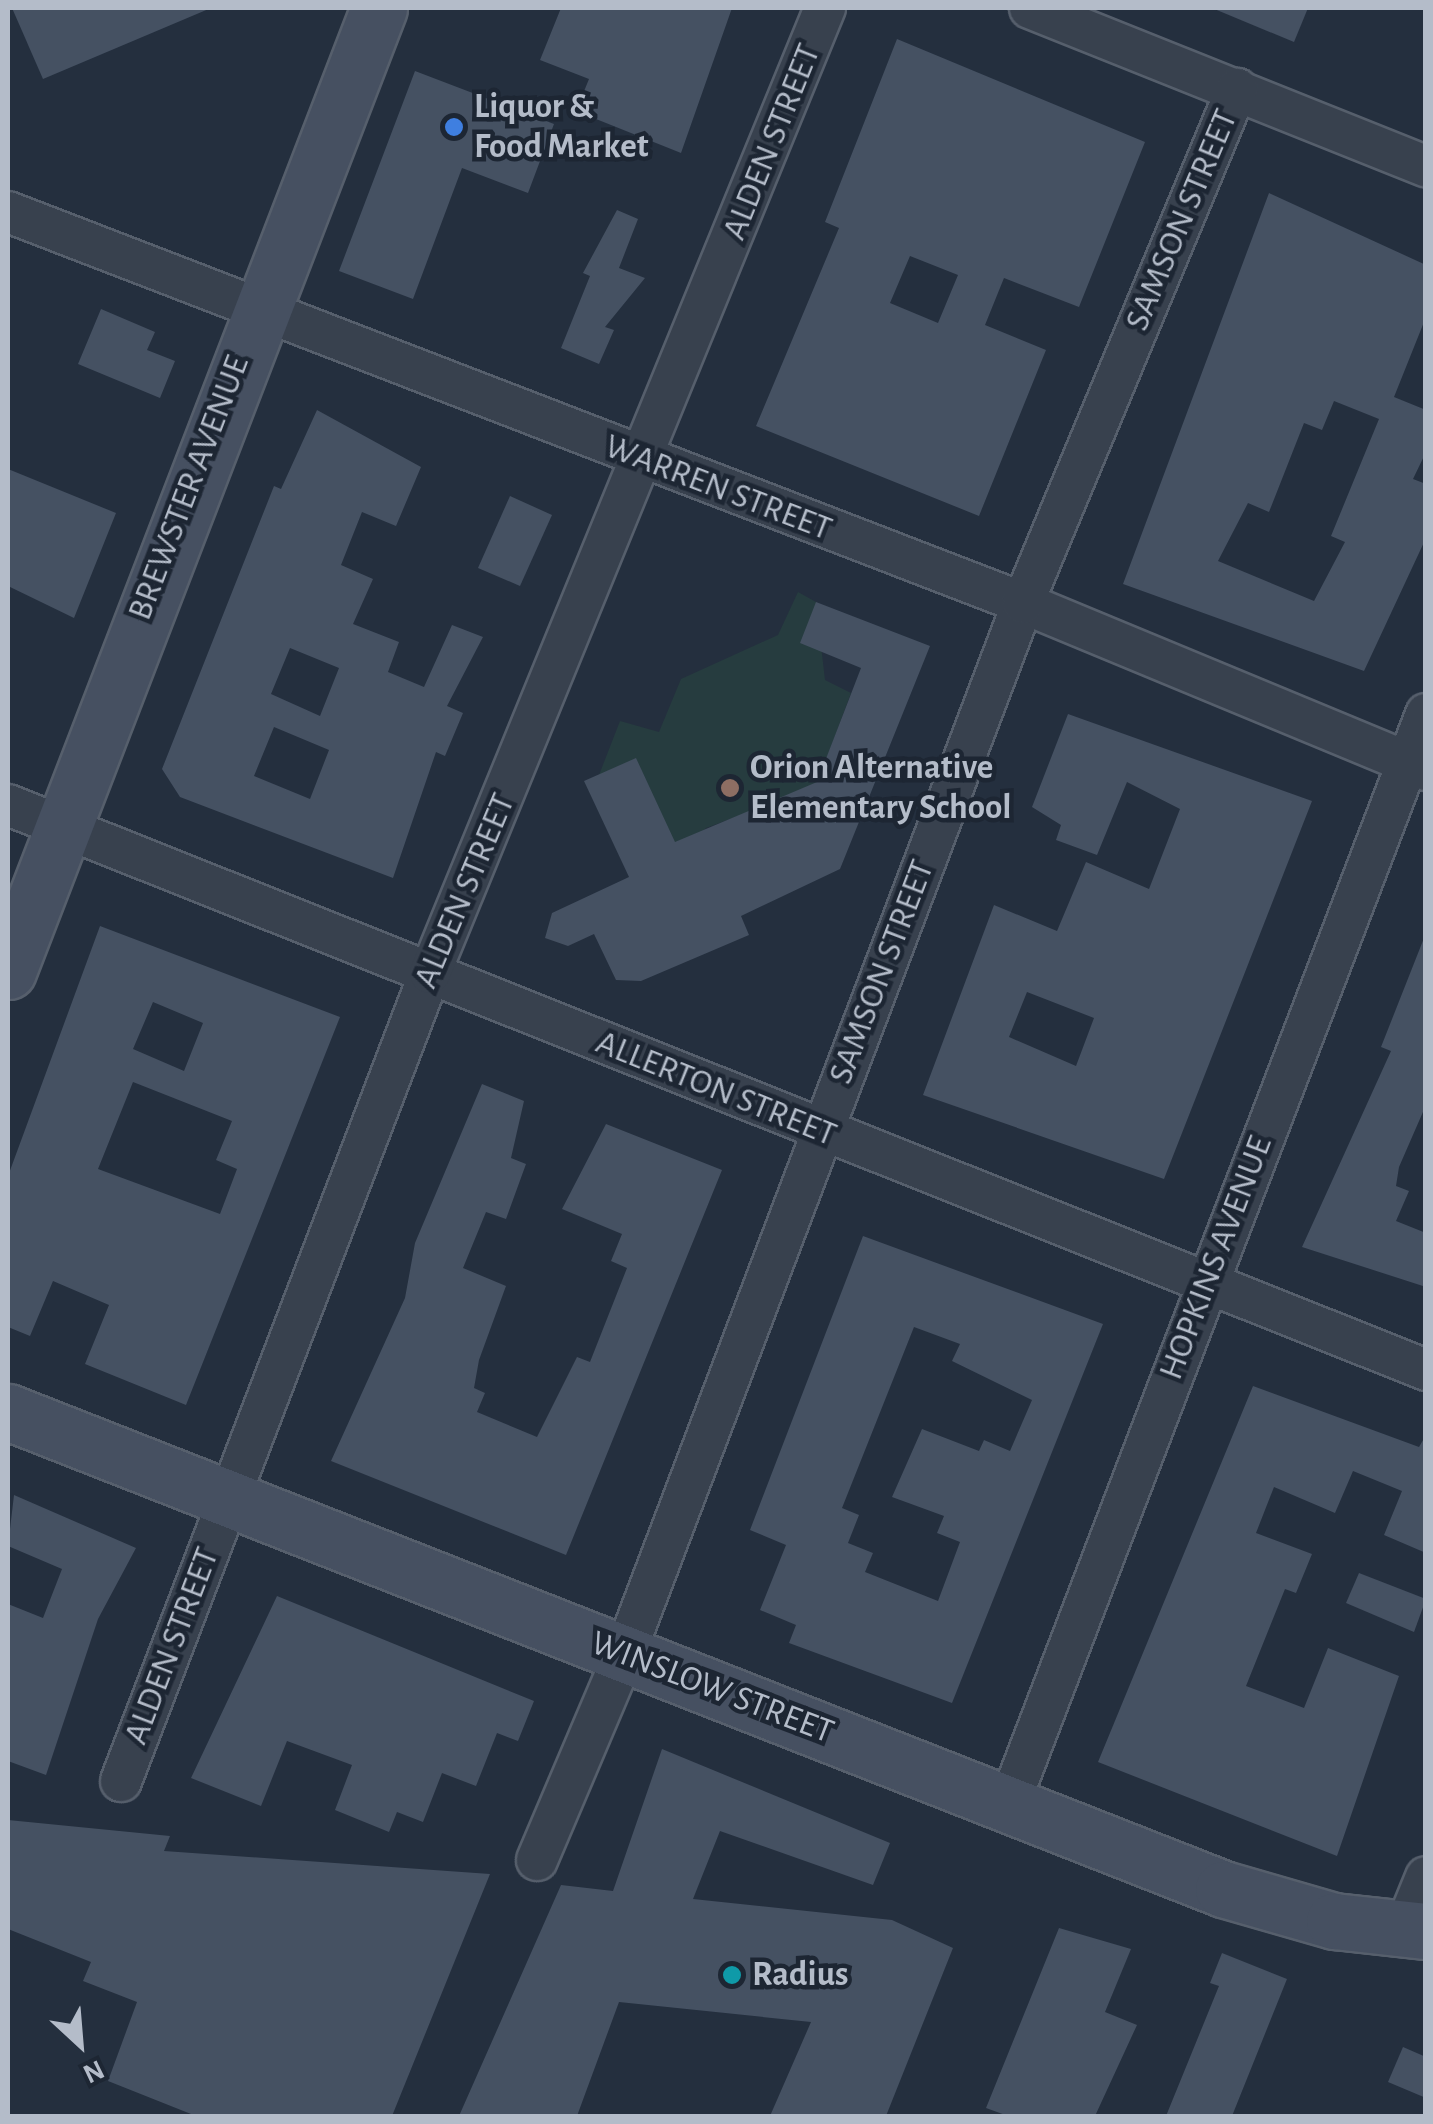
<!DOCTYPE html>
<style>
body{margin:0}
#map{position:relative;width:1433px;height:2124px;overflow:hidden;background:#242f3e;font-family:"Alegreya Sans",sans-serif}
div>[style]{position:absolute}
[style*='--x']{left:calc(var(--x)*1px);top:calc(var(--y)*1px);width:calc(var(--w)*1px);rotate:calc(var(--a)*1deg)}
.green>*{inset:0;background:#263c3f}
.building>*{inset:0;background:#455162}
.roads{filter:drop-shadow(2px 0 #565f6c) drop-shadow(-2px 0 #565f6c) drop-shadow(0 2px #565f6c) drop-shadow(0 -2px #565f6c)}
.street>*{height:40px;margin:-20px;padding:0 20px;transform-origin:20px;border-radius:20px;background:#38414e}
.secondary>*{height:55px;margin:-27.5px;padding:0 27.5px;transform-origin:27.5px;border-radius:27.5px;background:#465061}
.dots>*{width:28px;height:28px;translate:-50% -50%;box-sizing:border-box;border:5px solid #1d2633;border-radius:50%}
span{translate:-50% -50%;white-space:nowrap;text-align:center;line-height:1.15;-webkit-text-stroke:9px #1d2633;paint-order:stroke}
.poi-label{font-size:35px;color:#b4bcc9;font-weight:700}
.left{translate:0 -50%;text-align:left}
.street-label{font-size:35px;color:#b4bcc9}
.frame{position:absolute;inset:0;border:10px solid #b4bcc9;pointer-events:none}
.north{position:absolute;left:30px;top:1994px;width:100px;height:100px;-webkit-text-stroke:8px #1d2633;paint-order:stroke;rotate:154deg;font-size:28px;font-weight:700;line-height:40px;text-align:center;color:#b4bcc9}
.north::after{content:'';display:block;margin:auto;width:35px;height:45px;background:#b4bcc9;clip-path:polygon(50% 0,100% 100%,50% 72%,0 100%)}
</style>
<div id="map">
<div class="green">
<div style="clip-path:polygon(798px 592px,816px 602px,825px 680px,851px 693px,816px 787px,706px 828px,680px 854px,599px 775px,620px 721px,659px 732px,681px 679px,778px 635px)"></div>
</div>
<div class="building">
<div style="clip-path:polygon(12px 8px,211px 8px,43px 79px)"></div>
<div style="clip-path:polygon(561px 8px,732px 8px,681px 153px,576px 111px,589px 79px,540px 60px)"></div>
<div style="clip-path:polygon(1212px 8px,1308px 8px,1294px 42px)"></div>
<div style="clip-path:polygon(evenodd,897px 39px,1145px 142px,1079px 307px,1004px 278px,985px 325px,1046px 350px,979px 516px,756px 426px,839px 228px,825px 222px,897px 39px,910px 256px,958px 275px,938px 323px,890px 303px,910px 256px)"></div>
<div style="clip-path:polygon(415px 71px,554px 124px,528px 193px,462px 168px,413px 299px,339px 271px)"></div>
<div style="clip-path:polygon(evenodd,1269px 193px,1426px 265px,1426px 317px,1394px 397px,1426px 410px,1426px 452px,1413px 479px,1426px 484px,1426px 538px,1364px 671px,1123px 584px,1269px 193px,1334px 401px,1379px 419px,1331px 536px,1345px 542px,1314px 601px,1218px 561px,1248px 503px,1269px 512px,1304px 423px,1322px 430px,1334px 401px)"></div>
<div style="clip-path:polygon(617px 210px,638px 219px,619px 268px,645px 278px,605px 327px,614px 330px,599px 364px,561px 348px,590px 276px,583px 273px)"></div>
<div style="clip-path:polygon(101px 309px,155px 332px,147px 350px,175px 361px,160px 398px,78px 364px)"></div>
<div style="clip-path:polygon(evenodd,317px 410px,421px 467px,396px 526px,362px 512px,341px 565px,373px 579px,353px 624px,399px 642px,388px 672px,424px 687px,452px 625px,483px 637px,447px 706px,463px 713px,445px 756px,436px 752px,393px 878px,180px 797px,162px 769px,274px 486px,281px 489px,317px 410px,290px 648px,339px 668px,320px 716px,271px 694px,290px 648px,317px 410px,274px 727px,329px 750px,310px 799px,254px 776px,274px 727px)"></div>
<div style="clip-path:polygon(8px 469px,116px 513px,74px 618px,8px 586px)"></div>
<div style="clip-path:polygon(510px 496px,552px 515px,520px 586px,478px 568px)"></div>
<div style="clip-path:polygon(816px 602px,930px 646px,840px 869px,741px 916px,749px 935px,641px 981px,616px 980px,594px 934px,568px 946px,545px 938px,552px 913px,629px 877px,584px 781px,636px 758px,675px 842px,817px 782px,861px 668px,800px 643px)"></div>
<div style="clip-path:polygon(evenodd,1068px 714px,1312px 801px,1164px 1179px,923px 1095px,994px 905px,1057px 931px,1086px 862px,1149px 889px,1180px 809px,1127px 782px,1097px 855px,1056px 840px,1061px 825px,1032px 807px,1068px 714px,1027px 992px,1094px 1018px,1076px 1066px,1009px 1037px,1027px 992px)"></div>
<div style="clip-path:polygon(evenodd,100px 926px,340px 1017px,186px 1405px,85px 1364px,109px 1305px,53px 1281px,30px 1336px,8px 1327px,8px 1176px,100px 926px,153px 1002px,203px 1023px,184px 1071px,133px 1049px,153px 1002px,100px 926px,133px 1082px,232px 1121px,216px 1160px,237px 1169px,220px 1214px,98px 1169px,133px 1082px)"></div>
<div style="clip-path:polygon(1424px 938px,1426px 1105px,1399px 1167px,1396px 1186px,1409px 1191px,1396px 1221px,1426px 1233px,1426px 1287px,1302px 1247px,1391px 1051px,1381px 1047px)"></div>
<div style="clip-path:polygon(482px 1084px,524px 1101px,511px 1158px,526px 1164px,506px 1219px,486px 1212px,463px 1268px,506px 1286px,479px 1360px,474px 1388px,485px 1393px,477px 1412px,537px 1437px,577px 1357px,590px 1362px,627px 1268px,611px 1261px,622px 1234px,562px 1209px,606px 1124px,722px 1170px,566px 1555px,331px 1461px,405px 1298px,415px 1243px)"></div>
<div style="clip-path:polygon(evenodd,863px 1236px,1103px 1324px,952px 1703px,789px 1643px,796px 1625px,760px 1610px,786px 1545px,750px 1530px,863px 1236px,914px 1327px,960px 1344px,952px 1361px,1032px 1400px,1010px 1451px,984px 1440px,979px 1451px,922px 1429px,892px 1497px,944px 1516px,937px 1533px,960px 1542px,938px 1601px,865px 1572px,873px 1553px,848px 1543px,859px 1515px,842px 1508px,914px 1327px)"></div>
<div style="clip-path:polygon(1253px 1386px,1419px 1447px,1426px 1435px,1426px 1553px,1384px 1535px,1402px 1491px,1353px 1471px,1335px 1513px,1274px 1487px,1256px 1533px,1312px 1554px,1296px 1593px,1285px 1589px,1246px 1686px,1304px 1708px,1328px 1648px,1399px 1676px,1337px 1856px,1098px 1762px)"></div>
<div style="clip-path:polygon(14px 1495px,136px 1548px,98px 1619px,46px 1775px,8px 1761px,8px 1604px,43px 1618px,62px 1569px,8px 1546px)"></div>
<div style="clip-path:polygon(1359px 1573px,1426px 1599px,1414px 1632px,1346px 1603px)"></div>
<div style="clip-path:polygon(277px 1596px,534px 1701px,518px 1741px,497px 1733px,476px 1786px,442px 1773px,423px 1822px,397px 1812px,389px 1832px,335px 1810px,352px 1765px,287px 1741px,261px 1806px,191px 1778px)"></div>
<div style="clip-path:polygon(662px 1749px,890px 1843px,873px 1885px,720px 1831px,693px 1899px,892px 1920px,953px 1948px,886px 2116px,770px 2116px,811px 2022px,619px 2002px,577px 2116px,459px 2116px,561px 1885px,613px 1891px)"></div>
<div style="clip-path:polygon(8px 1820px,170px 1836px,164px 1851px,490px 1874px,392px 2116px,196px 2116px,108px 2081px,137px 2002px,83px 1981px,91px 1962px,8px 1929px)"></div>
<div style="clip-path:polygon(1059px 1928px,1131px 1949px,1105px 2012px,1137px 2025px,1095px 2116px,1008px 2116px,986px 2108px)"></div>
<div style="clip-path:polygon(1222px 1953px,1287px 1979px,1232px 2116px,1166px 2116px,1219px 1986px,1210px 1983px)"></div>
<div style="clip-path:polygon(1403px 2047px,1426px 2057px,1426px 2098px,1388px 2082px)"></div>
</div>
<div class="roads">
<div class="street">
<div style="--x:1030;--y:8;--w:426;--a:21.8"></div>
<div style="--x:8;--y:212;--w:1088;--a:21.07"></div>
<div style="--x:1023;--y:603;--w:436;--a:22.5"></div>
<div style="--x:8;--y:805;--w:1526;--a:21.72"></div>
<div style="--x:121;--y:1781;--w:865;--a:-69.07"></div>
<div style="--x:430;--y:973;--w:1043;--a:-67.74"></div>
<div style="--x:1009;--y:1804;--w:1167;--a:-69.06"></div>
<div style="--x:537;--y:1860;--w:225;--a:-67"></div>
<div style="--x:625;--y:1653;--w:1123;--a:-69.24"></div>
<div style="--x:1023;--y:603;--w:557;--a:-67.4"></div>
<div style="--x:1404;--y:1931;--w:58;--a:-67.8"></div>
</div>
<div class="secondary">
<div style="--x:8;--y:971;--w:1032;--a:-68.93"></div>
<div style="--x:8;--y:1412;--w:1305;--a:21.43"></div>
<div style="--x:1223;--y:1889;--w:116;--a:16.1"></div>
<div style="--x:1334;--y:1921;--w:93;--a:6.2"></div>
</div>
</div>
<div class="dots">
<div style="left:454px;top:127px;background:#3f7fe0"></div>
<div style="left:730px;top:788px;background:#8d6e63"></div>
<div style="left:732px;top:1975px;background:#0f9aa8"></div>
</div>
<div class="poi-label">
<span class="left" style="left:474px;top:127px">Liquor &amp;<br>Food Market</span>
<span class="left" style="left:750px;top:788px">Orion Alternative<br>Elementary School</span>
<span class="left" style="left:752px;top:1975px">Radius</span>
</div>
<div class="street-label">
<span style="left:772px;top:142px;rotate:-68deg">ALDEN STREET</span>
<span style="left:1182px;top:220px;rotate:-67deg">SAMSON STREET</span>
<span style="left:189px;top:488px;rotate:-69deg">BREWSTER AVENUE</span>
<span style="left:718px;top:488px;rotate:21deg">WARREN STREET</span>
<span style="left:465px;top:891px;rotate:-67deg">ALDEN STREET</span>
<span style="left:882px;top:972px;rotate:-69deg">SAMSON STREET</span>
<span style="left:716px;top:1089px;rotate:22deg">ALLERTON STREET</span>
<span style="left:1216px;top:1258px;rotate:-69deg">HOPKINS AVENUE</span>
<span style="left:172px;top:1646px;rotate:-69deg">ALDEN STREET</span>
<span style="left:712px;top:1688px;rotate:21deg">WINSLOW STREET</span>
</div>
<div class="frame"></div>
<div class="north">N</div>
</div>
